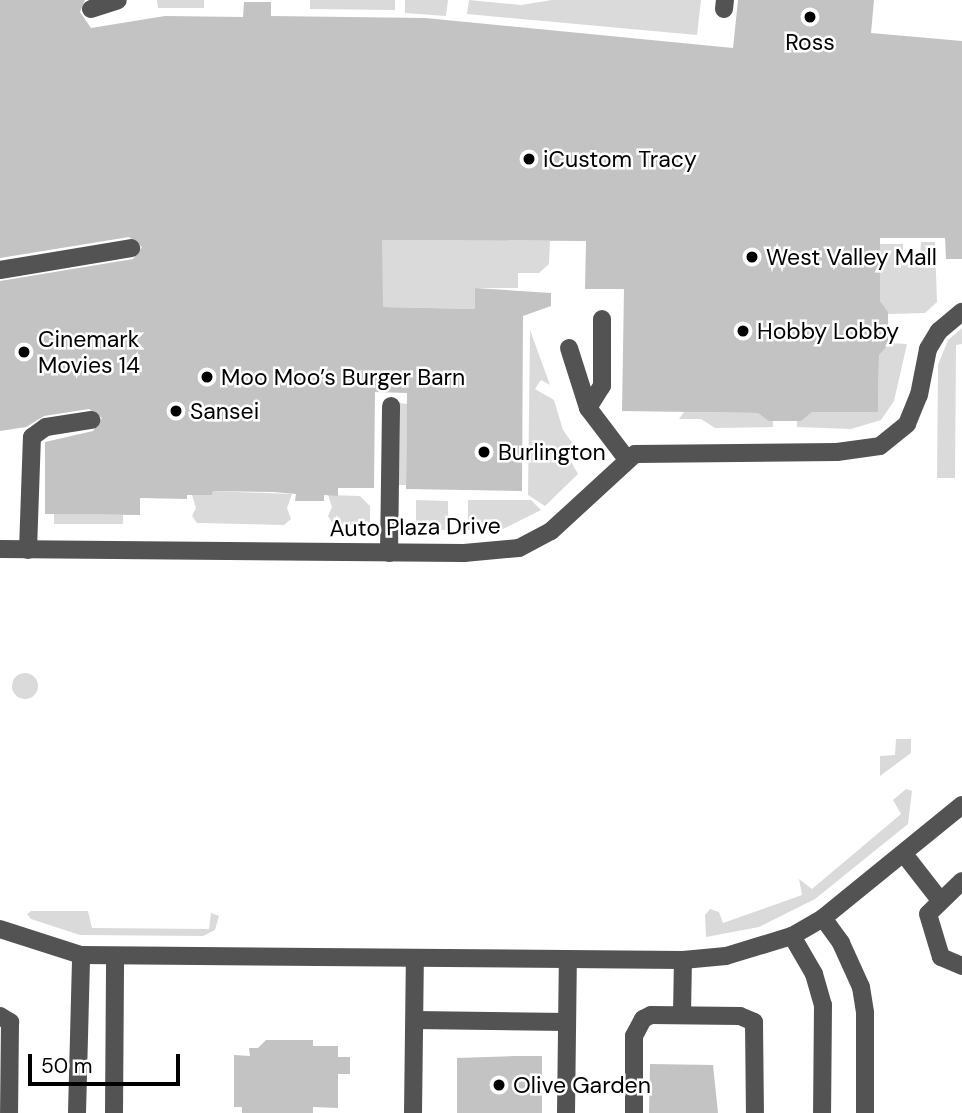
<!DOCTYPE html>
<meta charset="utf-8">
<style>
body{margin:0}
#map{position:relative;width:962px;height:1113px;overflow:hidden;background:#fff;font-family:"DM Sans",sans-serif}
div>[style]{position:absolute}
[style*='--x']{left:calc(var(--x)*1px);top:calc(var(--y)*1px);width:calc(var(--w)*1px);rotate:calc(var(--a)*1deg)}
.green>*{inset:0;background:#dadada}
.round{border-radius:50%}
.building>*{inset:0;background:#c3c3c3}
.minor>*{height:18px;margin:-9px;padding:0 9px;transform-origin:9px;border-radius:9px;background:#535353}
.dots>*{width:19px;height:19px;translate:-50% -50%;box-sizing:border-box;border:4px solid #fff;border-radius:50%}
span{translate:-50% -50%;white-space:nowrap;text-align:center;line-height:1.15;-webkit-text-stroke:5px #fff;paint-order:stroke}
.poi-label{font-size:23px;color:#000}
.left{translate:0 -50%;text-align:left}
.street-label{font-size:23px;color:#000}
.scale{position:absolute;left:28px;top:1054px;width:152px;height:32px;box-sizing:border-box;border:4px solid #000;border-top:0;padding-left:9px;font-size:21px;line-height:24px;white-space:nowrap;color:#000;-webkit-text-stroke:5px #fff;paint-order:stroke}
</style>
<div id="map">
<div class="green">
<div style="clip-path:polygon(157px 0,204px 0,204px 8px,158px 8px)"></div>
<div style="clip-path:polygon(310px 0,395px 0,395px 10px,310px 9px)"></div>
<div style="clip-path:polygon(405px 0,448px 0,446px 16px,405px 13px)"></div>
<div style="clip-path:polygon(469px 0,521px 5px,552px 0,701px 0,697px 35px,467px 14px)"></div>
<div style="clip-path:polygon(382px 240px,550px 241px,549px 264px,539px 273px,518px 273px,518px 288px,475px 288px,475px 309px,382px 307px)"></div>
<div style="clip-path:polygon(921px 242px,935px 242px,937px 302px,925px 313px,888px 314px,880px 301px,880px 244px,903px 244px,903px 257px,920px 257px)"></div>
<div style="clip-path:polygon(962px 328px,962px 344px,956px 345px,955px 478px,937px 478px,938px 365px,948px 340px)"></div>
<div style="clip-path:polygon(530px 330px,550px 385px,541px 380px,535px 389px,554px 400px,563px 430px,576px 448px,568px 456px,578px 474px,545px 506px,528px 495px)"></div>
<div style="clip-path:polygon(888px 343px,907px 344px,894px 401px,881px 420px,851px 429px,797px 427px,797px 421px,812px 412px,878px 412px,879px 355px)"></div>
<div style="clip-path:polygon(400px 403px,407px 404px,406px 485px,399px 485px)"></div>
<div style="clip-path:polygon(684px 412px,758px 413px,773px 421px,773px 427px,715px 428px,701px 419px,679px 419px)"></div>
<div style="clip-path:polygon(213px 491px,292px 494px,287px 508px,291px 519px,284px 525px,197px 523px,192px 516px,196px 508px,192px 495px,212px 495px)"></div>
<div style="clip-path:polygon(328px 495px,360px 496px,370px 506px,370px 526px,333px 524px,328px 516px,332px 507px)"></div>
<div style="clip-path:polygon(416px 500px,448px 501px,448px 530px,416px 530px)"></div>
<div style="clip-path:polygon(468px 500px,531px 500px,541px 510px,503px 529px,468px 530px)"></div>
<div style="clip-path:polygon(54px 514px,123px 515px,123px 524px,54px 524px)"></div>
<div class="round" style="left:12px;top:673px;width:26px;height:26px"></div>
<div style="clip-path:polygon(896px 739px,911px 739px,911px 753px,880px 776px,880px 756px,895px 755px)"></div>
<div style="clip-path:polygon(906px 789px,912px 791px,908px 824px,815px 899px,759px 927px,706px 937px,705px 915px,710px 909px,719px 912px,723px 923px,802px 895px,799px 879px,812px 889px,901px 814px,893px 800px)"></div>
<div style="clip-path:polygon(31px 911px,88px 911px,92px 928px,209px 929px,211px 913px,219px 916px,215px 930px,203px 936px,80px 935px,31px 919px,27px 914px)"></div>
</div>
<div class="building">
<div style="clip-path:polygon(0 0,85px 0,80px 12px,91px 28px,165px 16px,243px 17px,244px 2px,271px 2px,271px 16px,425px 18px,733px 48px,738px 0,874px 0,871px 33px,962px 41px,962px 259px,946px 259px,945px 238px,880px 238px,880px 301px,888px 312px,888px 345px,879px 355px,878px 412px,812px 412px,801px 421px,769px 421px,758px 413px,622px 411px,624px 289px,585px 289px,586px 241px,382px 240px,383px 307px,475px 309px,475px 288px,551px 293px,551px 306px,523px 316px,522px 491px,406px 489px,407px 393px,375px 392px,374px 488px,338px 488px,338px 496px,324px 495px,324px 501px,295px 501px,296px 494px,273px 492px,213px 491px,212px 495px,187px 495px,187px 499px,140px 498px,140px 515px,45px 514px,45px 442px,93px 431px,102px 418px,89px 409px,44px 416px,26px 427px,0 431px,0 281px,133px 259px,142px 247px,129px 237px,0 258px)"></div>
<div style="clip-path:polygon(266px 1040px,313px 1040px,313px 1046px,338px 1046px,338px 1057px,350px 1057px,350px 1074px,338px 1074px,338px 1108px,313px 1107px,313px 1113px,242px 1113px,242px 1107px,234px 1107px,234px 1055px,250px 1056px,249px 1048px,258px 1048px)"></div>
<div style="clip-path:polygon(515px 1056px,542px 1056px,542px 1113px,457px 1113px,457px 1058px)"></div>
<div style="clip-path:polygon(650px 1064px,713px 1065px,718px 1113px,649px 1113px)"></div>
</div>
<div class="minor">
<div style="--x:91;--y:9;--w:28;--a:-18"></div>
<div style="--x:724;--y:9;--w:9;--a:-84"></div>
<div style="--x:0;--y:270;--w:133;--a:-9.5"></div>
<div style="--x:569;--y:348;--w:63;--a:72.4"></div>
<div style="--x:588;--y:408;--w:63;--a:52.8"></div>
<div style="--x:588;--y:408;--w:26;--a:-58"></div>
<div style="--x:602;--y:386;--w:67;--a:-90"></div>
<div style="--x:0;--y:549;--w:464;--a:0.5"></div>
<div style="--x:464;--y:553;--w:55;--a:-5.2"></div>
<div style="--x:519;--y:548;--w:36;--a:-28"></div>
<div style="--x:551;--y:531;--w:114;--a:-42.5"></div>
<div style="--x:635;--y:454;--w:202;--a:-0.6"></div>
<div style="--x:837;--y:452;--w:43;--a:-7.9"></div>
<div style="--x:880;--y:446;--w:35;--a:-39"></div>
<div style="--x:907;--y:424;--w:31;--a:-68"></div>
<div style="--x:919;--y:395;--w:47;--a:-78.9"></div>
<div style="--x:928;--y:349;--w:21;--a:-59"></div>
<div style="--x:939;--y:331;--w:30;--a:-40"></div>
<div style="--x:28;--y:550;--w:113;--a:-88"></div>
<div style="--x:32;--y:437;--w:17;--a:-36"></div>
<div style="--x:46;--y:427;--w:46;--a:-8.8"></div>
<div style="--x:389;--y:553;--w:147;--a:-89.2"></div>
<div style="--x:904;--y:854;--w:57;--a:52.1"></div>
<div style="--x:962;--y:881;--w:47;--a:135.9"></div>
<div style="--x:928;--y:914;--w:45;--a:73.2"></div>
<div style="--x:941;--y:957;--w:23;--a:23"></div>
<div style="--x:823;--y:918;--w:31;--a:54"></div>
<div style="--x:841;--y:943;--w:48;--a:65.6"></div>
<div style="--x:861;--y:987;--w:26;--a:81"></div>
<div style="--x:865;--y:1013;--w:100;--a:90"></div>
<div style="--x:0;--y:929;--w:85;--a:17.8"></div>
<div style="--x:81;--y:955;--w:602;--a:0.48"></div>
<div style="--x:683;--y:960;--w:43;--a:-5.3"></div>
<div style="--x:726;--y:956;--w:69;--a:-16.9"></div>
<div style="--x:792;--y:936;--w:36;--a:-30"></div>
<div style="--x:823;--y:918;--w:179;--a:-39.1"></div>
<div style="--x:792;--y:936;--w:44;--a:59.9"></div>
<div style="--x:814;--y:974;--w:32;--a:74"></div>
<div style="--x:823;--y:1005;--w:108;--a:90.5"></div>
<div style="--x:682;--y:1015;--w:55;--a:-89"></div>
<div style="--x:0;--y:1016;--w:12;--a:31"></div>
<div style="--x:10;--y:1022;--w:91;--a:90.6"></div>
<div style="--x:415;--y:1020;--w:152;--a:0.8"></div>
<div style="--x:77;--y:1113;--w:158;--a:-88.5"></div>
<div style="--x:114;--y:1113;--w:157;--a:-89.6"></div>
<div style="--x:413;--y:1113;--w:155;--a:-89.3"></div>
<div style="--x:566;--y:1113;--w:154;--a:-89.3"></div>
<div style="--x:634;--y:1113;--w:77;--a:-90"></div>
<div style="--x:634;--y:1036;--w:19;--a:-62"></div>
<div style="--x:643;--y:1019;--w:9;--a:-27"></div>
<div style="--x:651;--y:1015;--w:89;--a:0.6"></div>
<div style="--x:740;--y:1016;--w:15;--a:23"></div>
<div style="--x:754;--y:1022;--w:91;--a:89.4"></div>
</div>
<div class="dots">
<div style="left:810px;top:17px;background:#000"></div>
<div style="left:529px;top:159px;background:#000"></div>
<div style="left:752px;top:257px;background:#000"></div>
<div style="left:743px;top:331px;background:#000"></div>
<div style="left:24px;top:352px;background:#000"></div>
<div style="left:207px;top:377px;background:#000"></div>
<div style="left:176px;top:411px;background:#000"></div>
<div style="left:484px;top:452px;background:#000"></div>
<div style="left:499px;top:1085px;background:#000"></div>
</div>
<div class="poi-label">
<span style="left:810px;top:42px">Ross</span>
<span class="left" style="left:543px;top:159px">iCustom Tracy</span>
<span class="left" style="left:766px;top:257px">West Valley Mall</span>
<span class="left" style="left:757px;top:331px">Hobby Lobby</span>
<span class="left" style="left:38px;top:352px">Cinemark<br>Movies 14</span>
<span class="left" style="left:221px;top:377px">Moo Moo’s Burger Barn</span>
<span class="left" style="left:190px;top:411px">Sansei</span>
<span class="left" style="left:498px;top:452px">Burlington</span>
<span class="left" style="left:513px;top:1085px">Olive Garden</span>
</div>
<div class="street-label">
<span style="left:415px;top:527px;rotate:-1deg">Auto Plaza Drive</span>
</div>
<div class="scale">50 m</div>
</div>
